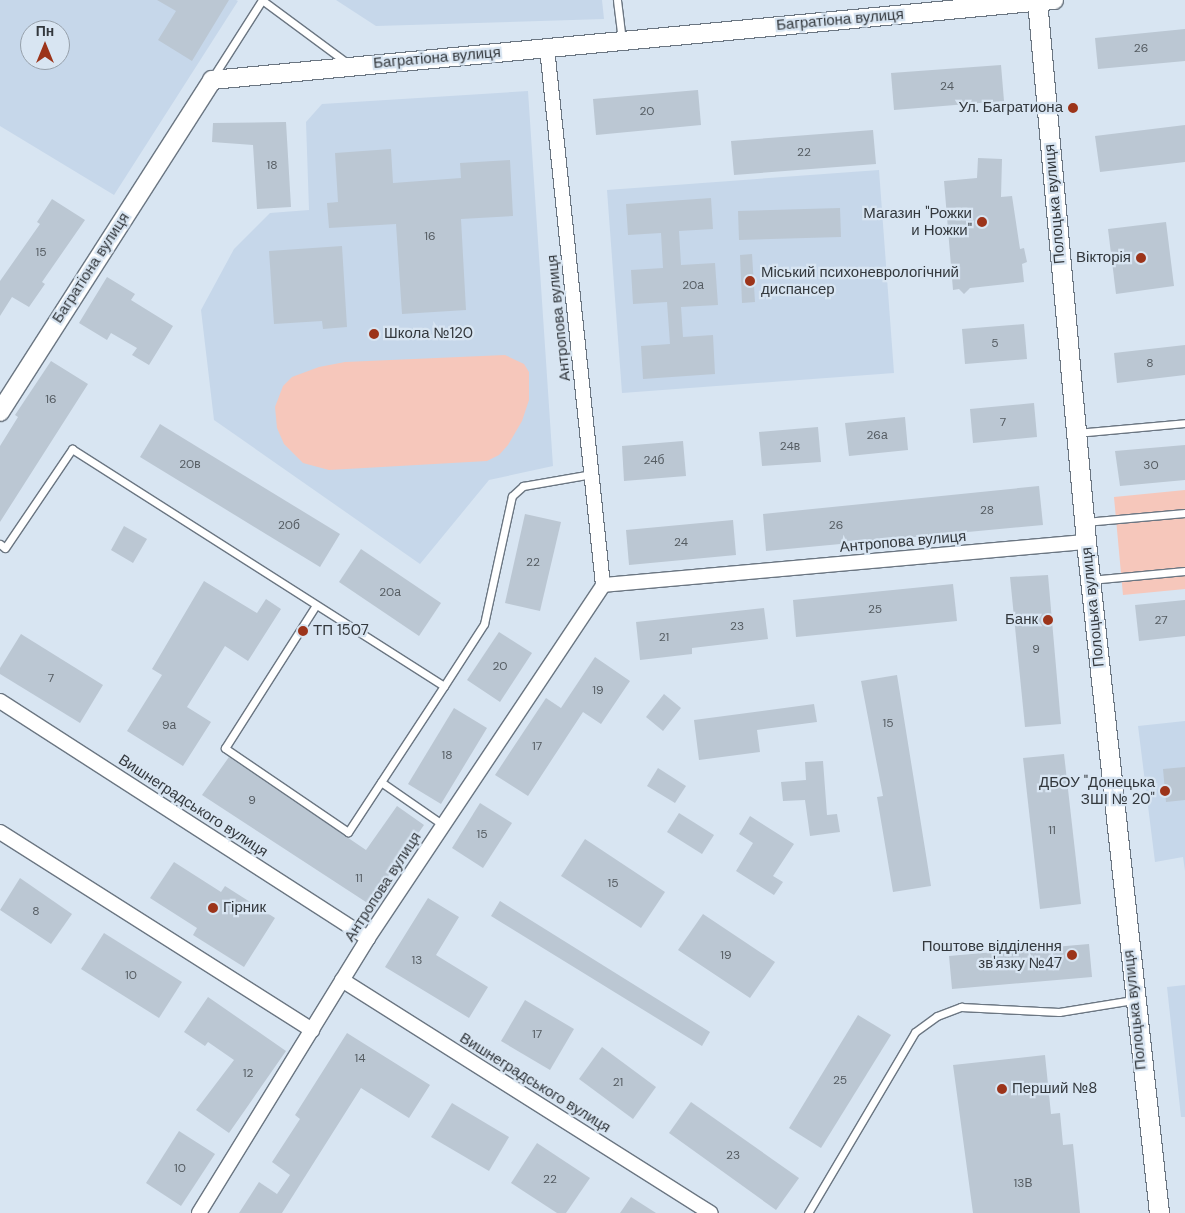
<!DOCTYPE html>
<meta charset="utf-8">
<style>
body{margin:0}
#map{position:relative;width:1185px;height:1213px;overflow:hidden;background:#d8e5f2;font-family:"DM Sans",sans-serif}
div>[style]{position:absolute}
[style*='--x']{left:calc(var(--x)*1px);top:calc(var(--y)*1px);width:calc(var(--w)*1px);rotate:calc(var(--a)*1deg)}
.built>*{inset:0;background:#c6d7ea}
.green>*{inset:0;background:#f6c7bb}
.building>*{inset:0;background:#bbc7d3}
.roads{filter:drop-shadow(1px 0 #6b7682) drop-shadow(-1px 0 #6b7682) drop-shadow(0 1px #6b7682) drop-shadow(0 -1px #6b7682)}
.service>*{height:7px;margin:-3.5px;padding:0 3.5px;transform-origin:3.5px;border-radius:3.5px;background:#fff}
.minor>*{height:14px;margin:-7px;padding:0 7px;transform-origin:7px;border-radius:7px;background:#fff}
.tertiary>*{height:18px;margin:-9px;padding:0 9px;transform-origin:9px;border-radius:9px;background:#fff}
.secondary>*{height:19px;margin:-9.5px;padding:0 9.5px;transform-origin:9.5px;border-radius:9.5px;background:#fff}
.dots>*{width:14px;height:14px;translate:-50% -50%;box-sizing:border-box;border:2px solid #d8e5f2;border-radius:50%}
span{translate:-50% -50%;white-space:nowrap;text-align:center;line-height:1.15;-webkit-text-stroke:4.5px #d8e5f2;paint-order:stroke}
.number-label{font-size:12px;color:#555c62}
.number-label span{-webkit-text-stroke-width:0}
.street-label{font-size:15px;color:#33383d}
.poi-label{font-size:15px;color:#33383d}
.right{translate:-100% -50%;text-align:right}
.left{translate:0 -50%;text-align:left}
.north{position:absolute;left:20px;top:20px;width:50px;height:50px;box-sizing:border-box;background:#d8e5f2;border:1px solid #96a0aa;border-radius:50%;rotate:0deg;font-size:14px;font-weight:700;line-height:20px;text-align:center;color:#33383d}
.north::after{content:'';display:block;margin:auto;width:18px;height:22px;background:#9c341a;clip-path:polygon(50% 0,100% 100%,50% 72%,0 100%)}
</style>
<div id="map">
<div class="built">
<div style="clip-path:polygon(evenodd,0 0,236px 0,238px 1px,114px 195px,0 126px,0 0,30px 30px,60px 30px,60px 60px,30px 60px,30px 30px)"></div>
<div style="clip-path:polygon(336px 0,602px 0,604px 19px,376px 26px)"></div>
<div style="clip-path:polygon(528px 91px,553px 466px,489px 480px,420px 564px,214px 420px,201px 310px,234px 249px,270px 213px,309px 210px,306px 122px,322px 104px)"></div>
<div style="clip-path:polygon(879px 170px,894px 373px,622px 393px,607px 190px)"></div>
<div style="clip-path:polygon(1185px 721px,1185px 871px,1183px 857px,1155px 862px,1138px 726px)"></div>
<div style="clip-path:polygon(1185px 985px,1185px 1117px,1181px 1117px,1167px 987px)"></div>
</div>
<div class="green">
<div style="clip-path:polygon(505px 355px,524px 364px,529px 372px,529px 400px,522px 421px,508px 445px,499px 455px,487px 461px,329px 470px,303px 463px,284px 444px,277px 428px,275px 407px,283px 386px,292px 377px,319px 367px,345px 362px)"></div>
<div style="clip-path:polygon(1185px 490px,1185px 589px,1123px 595px,1114px 497px)"></div>
</div>
<div class="building">
<div style="clip-path:polygon(157px 0,229px 0,192px 61px,158px 40px,176px 11px)"></div>
<div style="clip-path:polygon(1185px 29px,1185px 61px,1098px 69px,1095px 38px)"></div>
<div style="clip-path:polygon(1001px 65px,1004px 101px,894px 110px,891px 73px)"></div>
<div style="clip-path:polygon(698px 90px,701px 125px,596px 135px,593px 99px)"></div>
<div style="clip-path:polygon(286px 122px,291px 207px,257px 209px,253px 145px,212px 142px,213px 123px)"></div>
<div style="clip-path:polygon(1185px 125px,1185px 162px,1100px 172px,1095px 136px)"></div>
<div style="clip-path:polygon(873px 130px,876px 164px,734px 175px,731px 141px)"></div>
<div style="clip-path:polygon(391px 149px,393px 183px,461px 178px,460px 163px,510px 160px,513px 216px,461px 219px,466px 310px,402px 314px,396px 224px,329px 228px,327px 203px,338px 202px,335px 153px)"></div>
<div style="clip-path:polygon(978px 158px,1002px 159px,1001px 197px,1012px 196px,1020px 249px,1024px 248px,1027px 262px,1022px 264px,1024px 282px,970px 288px,964px 294px,959px 289px,953px 290px,944px 181px,977px 178px)"></div>
<div style="clip-path:polygon(711px 198px,713px 229px,679px 231px,681px 265px,715px 263px,718px 305px,681px 307px,683px 337px,713px 335px,715px 374px,643px 379px,641px 346px,670px 344px,667px 302px,633px 304px,631px 270px,663px 268px,661px 233px,628px 235px,626px 204px)"></div>
<div style="clip-path:polygon(52px 199px,85px 220px,42px 282px,45px 284px,29px 307px,12px 297px,0 316px,0 281px,40px 224px,37px 222px)"></div>
<div style="clip-path:polygon(840px 208px,841px 237px,739px 240px,738px 211px)"></div>
<div style="clip-path:polygon(1166px 222px,1174px 286px,1116px 294px,1108px 229px)"></div>
<div style="clip-path:polygon(342px 246px,347px 327px,323px 329px,322px 321px,274px 324px,269px 251px)"></div>
<div style="clip-path:polygon(752px 254px,755px 302px,742px 303px,740px 255px)"></div>
<div style="clip-path:polygon(107px 277px,135px 294px,131px 300px,173px 326px,149px 365px,132px 355px,137px 348px,111px 333px,107px 340px,79px 323px)"></div>
<div style="clip-path:polygon(1024px 324px,1027px 359px,965px 364px,962px 329px)"></div>
<div style="clip-path:polygon(1185px 345px,1185px 375px,1117px 383px,1114px 353px)"></div>
<div style="clip-path:polygon(51px 361px,88px 384px,0 522px,0 446px,18px 417px,15px 415px)"></div>
<div style="clip-path:polygon(1034px 403px,1037px 437px,973px 443px,970px 409px)"></div>
<div style="clip-path:polygon(905px 417px,908px 450px,849px 456px,845px 423px)"></div>
<div style="clip-path:polygon(160px 424px,340px 534px,320px 567px,140px 457px)"></div>
<div style="clip-path:polygon(818px 427px,821px 462px,762px 466px,759px 432px)"></div>
<div style="clip-path:polygon(683px 441px,686px 476px,624px 481px,622px 446px)"></div>
<div style="clip-path:polygon(1185px 445px,1185px 480px,1120px 486px,1115px 451px)"></div>
<div style="clip-path:polygon(1039px 486px,1043px 525px,766px 551px,763px 514px)"></div>
<div style="clip-path:polygon(525px 514px,561px 522px,540px 611px,505px 603px)"></div>
<div style="clip-path:polygon(733px 520px,736px 555px,629px 565px,626px 530px)"></div>
<div style="clip-path:polygon(124px 526px,147px 539px,133px 563px,111px 550px)"></div>
<div style="clip-path:polygon(361px 549px,441px 603px,419px 636px,339px 582px)"></div>
<div style="clip-path:polygon(1048px 575px,1061px 724px,1025px 727px,1010px 577px)"></div>
<div style="clip-path:polygon(204px 581px,257px 613px,266px 599px,281px 609px,248px 661px,225px 646px,187px 707px,211px 722px,183px 766px,127px 731px,162px 675px,152px 669px)"></div>
<div style="clip-path:polygon(953px 584px,957px 621px,796px 637px,793px 600px)"></div>
<div style="clip-path:polygon(1185px 600px,1185px 636px,1139px 641px,1135px 605px)"></div>
<div style="clip-path:polygon(764px 608px,768px 639px,692px 648px,692px 654px,640px 660px,636px 622px)"></div>
<div style="clip-path:polygon(499px 632px,532px 653px,500px 702px,467px 680px)"></div>
<div style="clip-path:polygon(21px 634px,103px 685px,80px 723px,0 674px,0 668px)"></div>
<div style="clip-path:polygon(595px 657px,630px 681px,601px 724px,583px 712px,528px 796px,495px 775px,546px 698px,561px 708px)"></div>
<div style="clip-path:polygon(897px 675px,931px 886px,893px 892px,877px 797px,883px 796px,861px 681px)"></div>
<div style="clip-path:polygon(664px 694px,681px 708px,663px 731px,646px 717px)"></div>
<div style="clip-path:polygon(814px 704px,817px 722px,757px 730px,760px 752px,699px 760px,694px 720px)"></div>
<div style="clip-path:polygon(454px 708px,487px 728px,441px 804px,408px 784px)"></div>
<div style="clip-path:polygon(1064px 754px,1081px 904px,1040px 909px,1023px 758px)"></div>
<div style="clip-path:polygon(229px 757px,366px 850px,397px 806px,424px 825px,369px 904px,202px 795px)"></div>
<div style="clip-path:polygon(823px 761px,827px 815px,837px 814px,840px 832px,810px 836px,805px 800px,783px 801px,781px 782px,806px 780px,805px 762px)"></div>
<div style="clip-path:polygon(1185px 767px,1185px 800px,1166px 802px,1163px 769px)"></div>
<div style="clip-path:polygon(658px 768px,686px 786px,675px 803px,647px 786px)"></div>
<div style="clip-path:polygon(480px 803px,512px 823px,483px 868px,452px 848px)"></div>
<div style="clip-path:polygon(679px 813px,714px 835px,702px 854px,667px 832px)"></div>
<div style="clip-path:polygon(750px 816px,794px 844px,773px 876px,783px 882px,774px 895px,736px 871px,753px 843px,739px 834px)"></div>
<div style="clip-path:polygon(585px 839px,665px 892px,641px 928px,561px 876px)"></div>
<div style="clip-path:polygon(174px 862px,221px 892px,225px 886px,275px 918px,244px 967px,193px 935px,197px 928px,150px 898px)"></div>
<div style="clip-path:polygon(20px 878px,72px 914px,51px 944px,0 910px)"></div>
<div style="clip-path:polygon(428px 898px,459px 917px,436px 955px,488px 987px,469px 1018px,385px 967px)"></div>
<div style="clip-path:polygon(500px 901px,710px 1032px,702px 1046px,491px 916px)"></div>
<div style="clip-path:polygon(703px 914px,775px 962px,750px 998px,678px 950px)"></div>
<div style="clip-path:polygon(104px 933px,182px 982px,159px 1018px,81px 969px)"></div>
<div style="clip-path:polygon(1089px 944px,1092px 977px,952px 989px,949px 956px)"></div>
<div style="clip-path:polygon(208px 997px,286px 1051px,229px 1133px,196px 1110px,234px 1060px,208px 1042px,205px 1046px,184px 1032px)"></div>
<div style="clip-path:polygon(525px 1000px,574px 1029px,550px 1070px,501px 1041px)"></div>
<div style="clip-path:polygon(858px 1015px,891px 1035px,821px 1148px,789px 1128px)"></div>
<div style="clip-path:polygon(347px 1033px,430px 1085px,409px 1118px,361px 1088px,282px 1213px,239px 1213px,259px 1182px,277px 1194px,290px 1175px,272px 1162px,300px 1119px,295px 1115px)"></div>
<div style="clip-path:polygon(602px 1047px,656px 1087px,633px 1119px,579px 1079px)"></div>
<div style="clip-path:polygon(1045px 1055px,1051px 1114px,1060px 1113px,1063px 1145px,1073px 1144px,1080px 1213px,973px 1213px,953px 1065px)"></div>
<div style="clip-path:polygon(691px 1102px,799px 1178px,776px 1210px,669px 1133px)"></div>
<div style="clip-path:polygon(452px 1103px,509px 1137px,489px 1171px,431px 1137px)"></div>
<div style="clip-path:polygon(179px 1131px,215px 1154px,181px 1206px,146px 1183px)"></div>
<div style="clip-path:polygon(537px 1143px,590px 1178px,566px 1213px,557px 1213px,511px 1183px)"></div>
<div style="clip-path:polygon(631px 1197px,656px 1213px,620px 1213px)"></div>
</div>
<div class="roads">
<div class="service">
<div style="--x:262;--y:0;--w:106;--a:36.5"></div>
<div style="--x:617;--y:0;--w:41;--a:83"></div>
<div style="--x:213;--y:77;--w:91;--a:-57.5"></div>
<div style="--x:1076;--y:433;--w:109;--a:-5.2"></div>
<div style="--x:1085;--y:522;--w:100;--a:-5.1"></div>
<div style="--x:0;--y:544;--w:6;--a:39"></div>
<div style="--x:5;--y:548;--w:120;--a:-55.9"></div>
<div style="--x:72;--y:449;--w:441;--a:32.5"></div>
<div style="--x:444;--y:686;--w:175;--a:123.3"></div>
<div style="--x:348;--y:832;--w:149;--a:-145.7"></div>
<div style="--x:225;--y:748;--w:169;--a:-57.5"></div>
<div style="--x:1090;--y:580;--w:95;--a:-5.4"></div>
<div style="--x:444;--y:686;--w:74;--a:-57.2"></div>
<div style="--x:484;--y:624;--w:131;--a:-77.7"></div>
<div style="--x:512;--y:496;--w:15;--a:-42"></div>
<div style="--x:523;--y:486;--w:70;--a:-9.9"></div>
<div style="--x:381;--y:782;--w:75;--a:34.7"></div>
<div style="--x:808;--y:1213;--w:210;--a:-59.4"></div>
<div style="--x:915;--y:1032;--w:27;--a:-36"></div>
<div style="--x:937;--y:1016;--w:26;--a:-21"></div>
<div style="--x:961;--y:1007;--w:98;--a:2.9"></div>
<div style="--x:1059;--y:1012;--w:75;--a:-9.2"></div>
</div>
<div class="minor">
<div style="--x:547;--y:48;--w:540;--a:84.05"></div>
<div style="--x:0;--y:701;--w:438;--a:32.8"></div>
<div style="--x:0;--y:832;--w:370;--a:32.4"></div>
<div style="--x:342;--y:980;--w:436;--a:32.3"></div>
<div style="--x:199;--y:1213;--w:323;--a:-58.4"></div>
<div style="--x:368;--y:938;--w:424;--a:-56.3"></div>
<div style="--x:603;--y:585;--w:485;--a:-5.1"></div>
</div>
<div class="tertiary">
<div style="--x:0;--y:412;--w:394;--a:-57.4"></div>
<div style="--x:212;--y:80;--w:846;--a:-5.43"></div>
</div>
<div class="secondary">
<div style="--x:1037;--y:0;--w:544;--a:84.83"></div>
<div style="--x:1086;--y:542;--w:675;--a:83.79"></div>
</div>
</div>
<div class="dots">
<div style="left:1073px;top:108px;background:#9c341a"></div>
<div style="left:982px;top:222px;background:#9c341a"></div>
<div style="left:1141px;top:258px;background:#9c341a"></div>
<div style="left:750px;top:281px;background:#9c341a"></div>
<div style="left:374px;top:334px;background:#9c341a"></div>
<div style="left:1048px;top:620px;background:#9c341a"></div>
<div style="left:303px;top:631px;background:#9c341a"></div>
<div style="left:1165px;top:791px;background:#9c341a"></div>
<div style="left:213px;top:908px;background:#9c341a"></div>
<div style="left:1072px;top:955px;background:#9c341a"></div>
<div style="left:1002px;top:1089px;background:#9c341a"></div>
</div>
<div class="number-label">
<span style="left:1141px;top:49px">26</span>
<span style="left:947px;top:87px">24</span>
<span style="left:647px;top:112px">20</span>
<span style="left:804px;top:153px">22</span>
<span style="left:272px;top:166px">18</span>
<span style="left:430px;top:237px">16</span>
<span style="left:41px;top:253px">15</span>
<span style="left:693px;top:286px">20а</span>
<span style="left:995px;top:344px">5</span>
<span style="left:1150px;top:364px">8</span>
<span style="left:51px;top:400px">16</span>
<span style="left:1003px;top:423px">7</span>
<span style="left:877px;top:436px">26а</span>
<span style="left:790px;top:447px">24в</span>
<span style="left:654px;top:461px">24б</span>
<span style="left:190px;top:465px">20в</span>
<span style="left:1151px;top:466px">30</span>
<span style="left:987px;top:511px">28</span>
<span style="left:289px;top:526px">20б</span>
<span style="left:836px;top:526px">26</span>
<span style="left:681px;top:543px">24</span>
<span style="left:533px;top:563px">22</span>
<span style="left:390px;top:593px">20а</span>
<span style="left:875px;top:610px">25</span>
<span style="left:1161px;top:621px">27</span>
<span style="left:737px;top:627px">23</span>
<span style="left:664px;top:638px">21</span>
<span style="left:1036px;top:650px">9</span>
<span style="left:500px;top:667px">20</span>
<span style="left:51px;top:679px">7</span>
<span style="left:598px;top:691px">19</span>
<span style="left:888px;top:724px">15</span>
<span style="left:169px;top:726px">9а</span>
<span style="left:537px;top:747px">17</span>
<span style="left:447px;top:756px">18</span>
<span style="left:252px;top:801px">9</span>
<span style="left:1052px;top:831px">11</span>
<span style="left:482px;top:835px">15</span>
<span style="left:359px;top:879px">11</span>
<span style="left:613px;top:884px">15</span>
<span style="left:36px;top:912px">8</span>
<span style="left:726px;top:956px">19</span>
<span style="left:417px;top:961px">13</span>
<span style="left:131px;top:976px">10</span>
<span style="left:537px;top:1035px">17</span>
<span style="left:360px;top:1059px">14</span>
<span style="left:248px;top:1074px">12</span>
<span style="left:840px;top:1081px">25</span>
<span style="left:618px;top:1083px">21</span>
<span style="left:733px;top:1156px">23</span>
<span style="left:180px;top:1169px">10</span>
<span style="left:550px;top:1180px">22</span>
<span style="left:1023px;top:1184px">13В</span>
</div>
<div class="street-label">
<span style="left:840px;top:20px;rotate:-5deg">Багратіона вулиця</span>
<span style="left:437px;top:58px;rotate:-5deg">Багратіона вулиця</span>
<span style="left:1055px;top:204px;rotate:-95deg">Полоцька вулиця</span>
<span style="left:91px;top:268px;rotate:-57deg">Багратіона вулиця</span>
<span style="left:559px;top:318px;rotate:-96deg">Антропова вулиця</span>
<span style="left:903px;top:542px;rotate:-5deg">Антропова вулиця</span>
<span style="left:1093px;top:607px;rotate:-96deg">Полоцька вулиця</span>
<span style="left:193px;top:806px;rotate:33deg">Вишнеградського вулиця</span>
<span style="left:383px;top:887px;rotate:-57deg">Антропова вулиця</span>
<span style="left:1135px;top:1010px;rotate:-96deg">Полоцька вулиця</span>
<span style="left:535px;top:1083px;rotate:32deg">Вишнеградського вулиця</span>
</div>
<div class="poi-label">
<span class="right" style="left:1063px;top:108px">Ул. Багратиона</span>
<span class="right" style="left:972px;top:222px">Магазин "Рожки<br>и Ножки"</span>
<span class="right" style="left:1131px;top:258px">Вікторія</span>
<span class="left" style="left:761px;top:281px">Міський психоневрологічний<br>диспансер</span>
<span class="left" style="left:384px;top:334px">Школа №120</span>
<span class="right" style="left:1038px;top:620px">Банк</span>
<span class="left" style="left:313px;top:631px">ТП 1507</span>
<span class="right" style="left:1155px;top:791px">ДБОУ "Донецька<br>ЗШІ № 20"</span>
<span class="left" style="left:223px;top:908px">Гірник</span>
<span class="right" style="left:1062px;top:955px">Поштове відділення<br>зв'язку №47</span>
<span class="left" style="left:1012px;top:1089px">Перший №8</span>
</div>
<div class="north">Пн</div>
</div>
